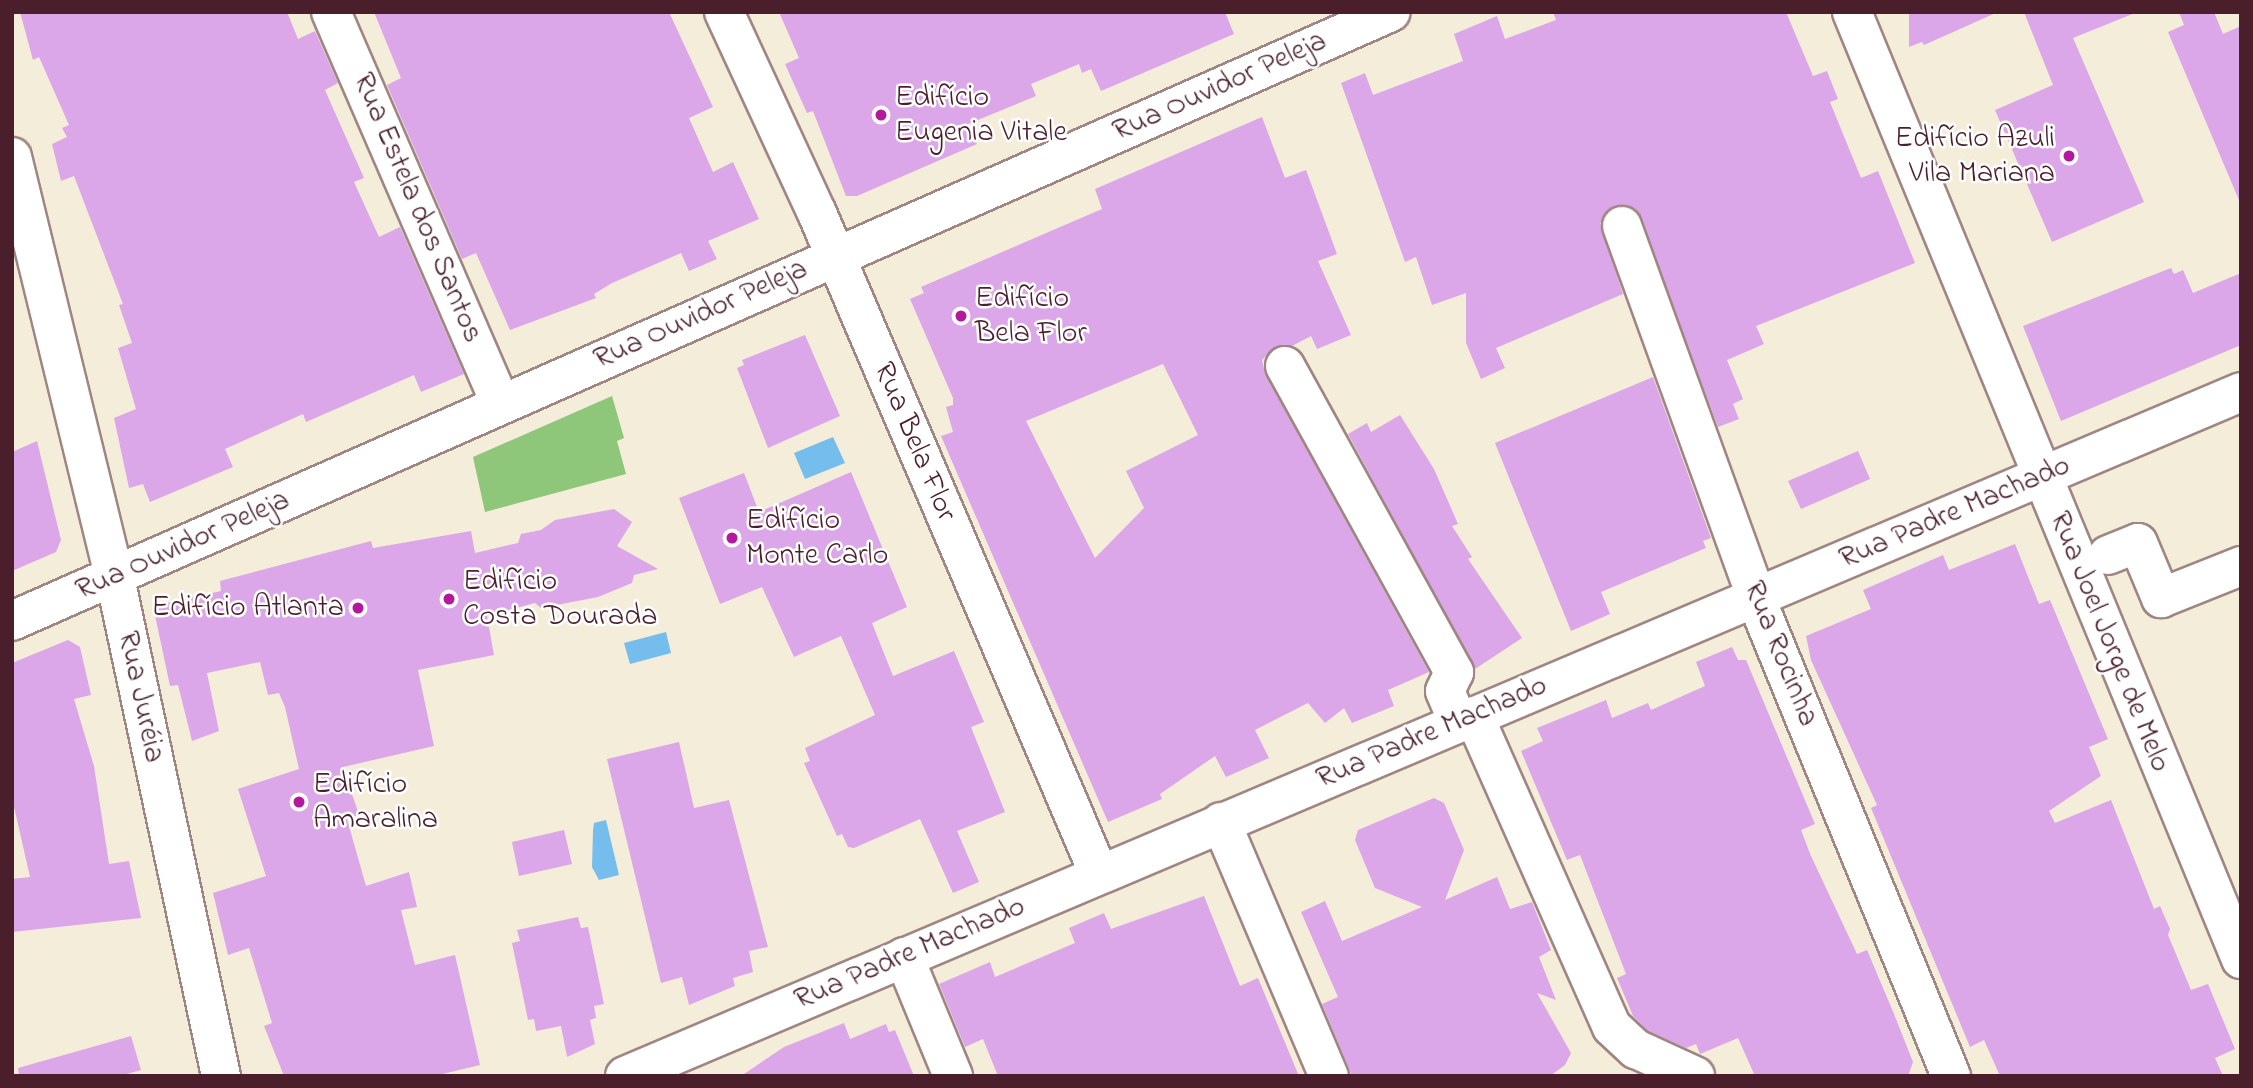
<!DOCTYPE html>
<meta charset="utf-8">
<style>
body{margin:0}
#map{position:relative;width:2253px;height:1088px;overflow:hidden;background:#f4edd9;font-family:"Indie Flower",sans-serif}
div>[style]{position:absolute}
[style*='--x']{left:calc(var(--x)*1px);top:calc(var(--y)*1px);width:calc(var(--w)*1px);rotate:calc(var(--a)*1deg)}
.green>*{inset:0;background:#8ec67a}
.water>*{inset:0;background:#74bded}
.building>*{inset:0;background:#dba7e9}
.roads{filter:drop-shadow(2px 0 #9f8682) drop-shadow(-2px 0 #9f8682) drop-shadow(0 2px #9f8682) drop-shadow(0 -2px #9f8682)}
.minor>*{height:38px;margin:-19px;padding:0 19px;transform-origin:19px;border-radius:19px;background:#fff}
.dots>*{width:19px;height:19px;translate:-50% -50%;box-sizing:border-box;border:4px solid #fff;border-radius:50%}
span{translate:-50% -50%;white-space:nowrap;text-align:center;line-height:1.15;-webkit-text-stroke:5px #fff;paint-order:stroke}
.street-label{font-size:30px;color:#4a1f2b}
.poi-label{font-size:30px;color:#4a1f2b}
.left{translate:0 -50%;text-align:left}
.right{translate:-100% -50%;text-align:right}
.frame{position:absolute;inset:0;border:14px solid #4a1f2b;pointer-events:none}
</style>
<div id="map">
<div class="green">
<div style="clip-path:polygon(612px 396px,624px 438px,617px 441px,626px 474px,485px 512px,473px 457px)"></div>
</div>
<div class="water">
<div style="clip-path:polygon(833px 437px,845px 463px,805px 479px,794px 453px)"></div>
<div style="clip-path:polygon(666px 632px,671px 653px,630px 664px,624px 643px)"></div>
<div style="clip-path:polygon(606px 820px,619px 875px,599px 880px,592px 867px,593px 831px,594px 823px)"></div>
</div>
<div class="building">
<div style="clip-path:polygon(20px 12px,287px 12px,298px 39px,315px 31px,338px 83px,325px 90px,364px 178px,354px 182px,379px 237px,400px 227px,464px 374px,421px 392px,414px 375px,306px 422px,303px 414px,225px 449px,233px 467px,150px 502px,143px 484px,129px 488px,114px 418px,136px 409px,118px 348px,132px 343px,119px 305px,123px 304px,74px 176px,61px 181px,52px 144px,67px 137px,62px 128px,69px 125px,39px 57px,33px 60px)"></div>
<div style="clip-path:polygon(374px 12px,669px 12px,713px 107px,689px 118px,713px 172px,733px 162px,759px 219px,708px 241px,717px 259px,689px 271px,681px 253px,612px 283px,594px 294px,596px 298px,510px 330px,476px 253px,462px 259px,387px 85px,401px 78px)"></div>
<div style="clip-path:polygon(779px 12px,1225px 12px,1234px 34px,1101px 91px,1091px 69px,1082px 73px,1079px 64px,1031px 84px,1036px 96px,968px 124px,977px 144px,857px 196px,846px 196px,813px 111px,807px 113px,785px 64px,799px 58px)"></div>
<div style="clip-path:polygon(1553px 12px,1786px 12px,1813px 76px,1827px 71px,1838px 99px,1830px 102px,1861px 178px,1878px 171px,1915px 263px,1756px 326px,1764px 344px,1727px 360px,1743px 399px,1733px 404px,1739px 419px,1718px 427px,1636px 209px,1614px 206px,1600px 223px,1623px 294px,1496px 348px,1505px 368px,1481px 379px,1466px 343px,1466px 293px,1432px 305px,1416px 257px,1405px 262px,1341px 83px,1365px 73px,1373px 95px,1463px 61px,1454px 34px,1497px 16px,1505px 39px,1556px 20px)"></div>
<div style="clip-path:polygon(1909px 12px,1998px 12px,1924px 45px,1922px 42px,1909px 47px)"></div>
<div style="clip-path:polygon(2024px 12px,2135px 13px,2073px 38px,2144px 202px,2052px 242px,1995px 110px,2053px 85px)"></div>
<div style="clip-path:polygon(2179px 12px,2214px 12px,2223px 34px,2241px 26px,2241px 205px,2168px 32px,2184px 25px)"></div>
<div style="clip-path:polygon(evenodd,1262px 117px,1285px 178px,1306px 170px,1337px 254px,1318px 261px,1351px 335px,1317px 349px,1311px 336px,1292px 346px,1275px 347px,1262px 360px,1266px 376px,1429px 672px,1388px 690px,1394px 706px,1352px 723px,1344px 708px,1325px 723px,1308px 703px,1255px 730px,1269px 758px,1226px 777px,1215px 756px,1160px 794px,1162px 799px,1108px 822px,941px 436px,953px 432px,946px 407px,953px 405px,953px 398px,910px 299px,924px 293px,921px 287px,1102px 209px,1095px 189px,1262px 117px,1163px 364px,1198px 435px,1126px 471px,1144px 508px,1095px 558px,1026px 421px,1163px 364px)"></div>
<div style="clip-path:polygon(2171px 268px,2174px 274px,2183px 270px,2193px 293px,2241px 273px,2241px 345px,2061px 421px,2023px 326px)"></div>
<div style="clip-path:polygon(805px 335px,840px 416px,768px 448px,737px 368px,744px 365px,742px 360px)"></div>
<div style="clip-path:polygon(1653px 377px,1711px 538px,1703px 541px,1706px 548px,1601px 592px,1610px 614px,1571px 631px,1495px 443px)"></div>
<div style="clip-path:polygon(1400px 415px,1434px 469px,1458px 524px,1452px 526px,1472px 557px,1468px 559px,1522px 638px,1475px 669px,1348px 434px,1367px 423px,1371px 432px)"></div>
<div style="clip-path:polygon(37px 441px,61px 540px,56px 552px,12px 571px,12px 452px)"></div>
<div style="clip-path:polygon(1858px 451px,1870px 479px,1801px 509px,1788px 481px)"></div>
<div style="clip-path:polygon(851px 472px,907px 607px,872px 623px,893px 676px,954px 651px,984px 722px,971px 727px,1005px 812px,957px 831px,979px 882px,953px 893px,920px 819px,854px 848px,848px 847px,842px 834px,837px 836px,804px 763px,810px 761px,805px 748px,875px 715px,841px 636px,794px 657px,762px 587px,720px 604px,679px 498px,744px 473px,759px 512px)"></div>
<div style="clip-path:polygon(614px 509px,632px 522px,617px 546px,658px 569px,634px 575px,632px 583px,598px 597px,541px 608px,535px 603px,487px 616px,494px 655px,418px 670px,434px 746px,343px 767px,359px 815px,347px 819px,366px 886px,409px 872px,417px 907px,401px 910px,415px 965px,455px 955px,480px 1065px,434px 1076px,284px 1076px,264px 1026px,272px 1023px,249px 948px,228px 955px,213px 893px,266px 876px,238px 789px,299px 769px,285px 707px,279px 693px,268px 695px,260px 662px,207px 673px,219px 731px,192px 741px,178px 685px,170px 686px,153px 606px,221px 591px,220px 581px,371px 541px,373px 548px,471px 531px,475px 553px,518px 543px,521px 534px,541px 530px,555px 520px)"></div>
<div style="clip-path:polygon(2015px 544px,2039px 604px,2050px 600px,2108px 739px,2089px 747px,2101px 776px,2049px 811px,2055px 823px,2111px 800px,2154px 909px,2160px 906px,2170px 929px,2168px 935px,2191px 990px,2208px 984px,2235px 1049px,2215px 1058px,2223px 1076px,2000px 1076px,1984px 1040px,1970px 1047px,1871px 808px,1877px 805px,1811px 660px,1806px 636px,1871px 609px,1863px 590px,1943px 555px,1949px 570px)"></div>
<div style="clip-path:polygon(68px 640px,80px 647px,91px 695px,74px 699px,94px 766px,109px 864px,129px 861px,141px 918px,12px 932px,12px 879px,30px 877px,12px 798px,12px 663px)"></div>
<div style="clip-path:polygon(1732px 647px,1738px 660px,1746px 660px,1815px 824px,1801px 830px,1811px 856px,1857px 954px,1867px 950px,1894px 1014px,1913px 1062px,1908px 1076px,1755px 1076px,1738px 1038px,1700px 1054px,1696px 1044px,1686px 1048px,1648px 1031px,1633px 1016px,1617px 978px,1626px 974px,1580px 855px,1567px 860px,1521px 751px,1543px 741px,1537px 728px,1606px 700px,1612px 718px,1648px 703px,1651px 710px,1705px 686px,1696px 662px)"></div>
<div style="clip-path:polygon(679px 742px,694px 808px,729px 800px,768px 947px,749px 951px,753px 972px,733px 978px,735px 986px,689px 1005px,682px 977px,661px 983px,607px 759px)"></div>
<div style="clip-path:polygon(1434px 798px,1444px 803px,1464px 850px,1445px 900px,1497px 877px,1510px 909px,1532px 902px,1551px 950px,1539px 957px,1556px 1000px,1537px 993px,1571px 1053px,1565px 1065px,1550px 1076px,1352px 1076px,1322px 1004px,1338px 997px,1301px 912px,1325px 901px,1342px 941px,1422px 907px,1375px 888px,1355px 840px,1358px 830px)"></div>
<div style="clip-path:polygon(564px 830px,572px 864px,519px 876px,512px 842px)"></div>
<div style="clip-path:polygon(1204px 896px,1240px 986px,1258px 978px,1299px 1076px,998px 1076px,983px 1039px,965px 1047px,939px 984px,990px 962px,995px 977px,1075px 943px,1069px 928px,1104px 913px,1111px 929px)"></div>
<div style="clip-path:polygon(578px 917px,581px 928px,588px 927px,604px 1004px,594px 1006px,596px 1018px,590px 1020px,595px 1044px,567px 1057px,561px 1026px,536px 1031px,534px 1019px,528px 1020px,512px 943px,520px 941px,517px 930px)"></div>
<div style="clip-path:polygon(844px 1023px,850px 1039px,886px 1024px,889px 1032px,895px 1030px,914px 1076px,741px 1076px,784px 1047px)"></div>
<div style="clip-path:polygon(131px 1036px,141px 1070px,120px 1076px,19px 1076px,18px 1068px)"></div>
</div>
<div class="roads">
<div class="minor">
<div style="--x:331;--y:12;--w:427;--a:66.6"></div>
<div style="--x:724;--y:12;--w:221;--a:65.2"></div>
<div style="--x:817;--y:213;--w:719;--a:66.9"></div>
<div style="--x:1852;--y:12;--w:1024;--a:67.67"></div>
<div style="--x:12;--y:157;--w:433;--a:76.3"></div>
<div style="--x:115;--y:578;--w:509;--a:77.98"></div>
<div style="--x:1622;--y:226;--w:409;--a:70.1"></div>
<div style="--x:1761;--y:611;--w:502;--a:67.77"></div>
<div style="--x:1285;--y:366;--w:350;--a:61.1"></div>
<div style="--x:1454;--y:672;--w:21;--a:115"></div>
<div style="--x:1445;--y:691;--w:34;--a:67"></div>
<div style="--x:2108;--y:555;--w:32;--a:-22"></div>
<div style="--x:2138;--y:543;--w:60;--a:67.3"></div>
<div style="--x:2161;--y:598;--w:86;--a:-21.8"></div>
<div style="--x:12;--y:621;--w:1507;--a:-23.83"></div>
<div style="--x:1474;--y:716;--w:340;--a:66.1"></div>
<div style="--x:1612;--y:1027;--w:33;--a:43"></div>
<div style="--x:1636;--y:1049;--w:65;--a:24.6"></div>
<div style="--x:1221;--y:822;--w:276;--a:67"></div>
<div style="--x:904;--y:957;--w:129;--a:67.6"></div>
<div style="--x:625;--y:1076;--w:1755;--a:-22.94"></div>
</div>
</div>
<div class="dots">
<div style="left:881px;top:115px;background:#b5179e"></div>
<div style="left:2069px;top:156px;background:#b5179e"></div>
<div style="left:961px;top:316px;background:#b5179e"></div>
<div style="left:732px;top:538px;background:#b5179e"></div>
<div style="left:449px;top:599px;background:#b5179e"></div>
<div style="left:358px;top:608px;background:#b5179e"></div>
<div style="left:299px;top:802px;background:#b5179e"></div>
</div>
<div class="street-label">
<span style="left:1220px;top:87px;rotate:-24deg">Rua Ouvidor Peleja</span>
<span style="left:417px;top:208px;rotate:67deg">Rua Estela dos Santos</span>
<span style="left:701px;top:315px;rotate:-24deg">Rua Ouvidor Peleja</span>
<span style="left:914px;top:442px;rotate:67deg">Rua Bela Flor</span>
<span style="left:1955px;top:513px;rotate:-23deg">Rua Padre Machado</span>
<span style="left:183px;top:546px;rotate:-24deg">Rua Ouvidor Peleja</span>
<span style="left:2109px;top:642px;rotate:68deg">Rua Joel Jorge de Melo</span>
<span style="left:1780px;top:654px;rotate:68deg">Rua Rocinha</span>
<span style="left:140px;top:697px;rotate:78deg">Rua Juréia</span>
<span style="left:1432px;top:733px;rotate:-23deg">Rua Padre Machado</span>
<span style="left:910px;top:954px;rotate:-23deg">Rua Padre Machado</span>
</div>
<div class="poi-label">
<span class="left" style="left:895px;top:115px">Edifício<br>Eugenia Vitale</span>
<span class="right" style="left:2055px;top:156px">Edifício Azuli<br>Vila Mariana</span>
<span class="left" style="left:975px;top:316px">Edifício<br>Bela Flor</span>
<span class="left" style="left:746px;top:538px">Edifício<br>Monte Carlo</span>
<span class="left" style="left:463px;top:599px">Edifício<br>Costa Dourada</span>
<span class="right" style="left:344px;top:608px">Edifício Atlanta</span>
<span class="left" style="left:313px;top:802px">Edifício<br>Amaralina</span>
</div>
<div class="frame"></div>
</div>
